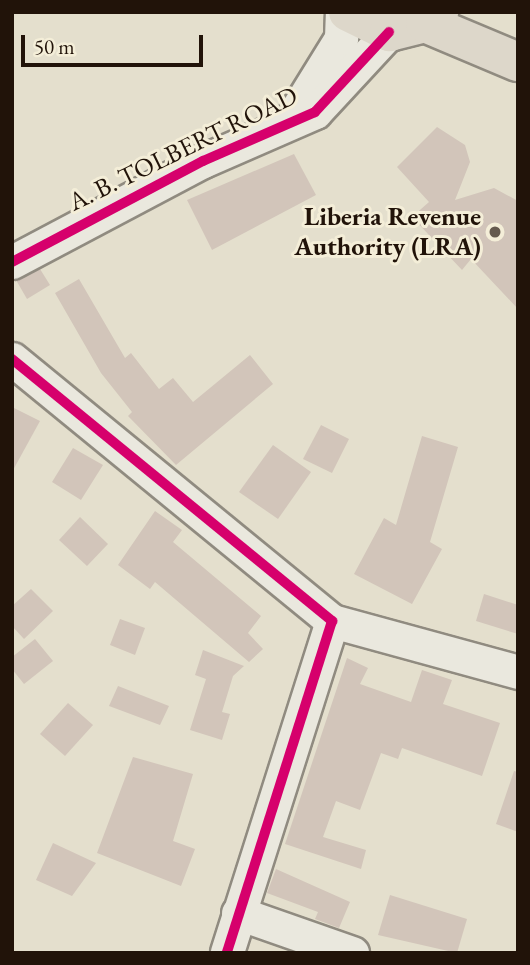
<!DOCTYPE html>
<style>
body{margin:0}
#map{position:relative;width:530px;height:965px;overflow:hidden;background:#e4dfcd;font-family:"EB Garamond",serif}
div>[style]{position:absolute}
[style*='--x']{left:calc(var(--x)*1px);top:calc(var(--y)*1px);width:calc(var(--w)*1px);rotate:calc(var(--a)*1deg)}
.building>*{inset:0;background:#d2c5ba}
.roads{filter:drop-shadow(2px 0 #908b80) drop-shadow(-2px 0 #908b80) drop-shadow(0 2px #908b80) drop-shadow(0 -2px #908b80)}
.minor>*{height:33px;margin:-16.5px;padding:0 16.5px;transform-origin:16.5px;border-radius:16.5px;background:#eae8de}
.highway>*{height:38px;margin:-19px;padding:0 19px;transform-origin:19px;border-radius:19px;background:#ddd7ca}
.cycleway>*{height:10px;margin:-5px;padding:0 5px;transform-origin:5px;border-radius:5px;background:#d6006c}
.dots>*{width:19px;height:19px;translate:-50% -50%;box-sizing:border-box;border:4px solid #f4eed8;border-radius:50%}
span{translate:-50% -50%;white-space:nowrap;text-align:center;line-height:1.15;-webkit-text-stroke:6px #f4eed8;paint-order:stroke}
.street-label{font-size:26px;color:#211309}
.poi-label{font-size:26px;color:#211309;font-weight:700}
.right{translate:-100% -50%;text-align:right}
.frame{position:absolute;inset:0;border:14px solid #211309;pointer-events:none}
.scale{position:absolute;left:21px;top:35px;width:182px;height:32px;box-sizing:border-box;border:4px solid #211309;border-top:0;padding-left:9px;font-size:21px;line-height:24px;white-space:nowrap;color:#211309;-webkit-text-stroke:5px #f4eed8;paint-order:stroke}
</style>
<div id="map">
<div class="building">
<div style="clip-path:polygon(437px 127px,465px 145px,470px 162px,455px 200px,494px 188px,518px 201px,518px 309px,471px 259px,462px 270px,412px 217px,429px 202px,397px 167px)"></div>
<div style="clip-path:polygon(294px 154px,316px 195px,212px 250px,187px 200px)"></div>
<div style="clip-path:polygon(40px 269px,50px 285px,27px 299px,16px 280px)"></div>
<div style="clip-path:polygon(79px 279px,125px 358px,131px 353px,159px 389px,173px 378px,193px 402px,250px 355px,273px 384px,176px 465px,128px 416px,132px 412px,101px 373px,55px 293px)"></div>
<div style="clip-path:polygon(12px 407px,40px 421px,12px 472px)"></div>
<div style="clip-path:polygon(321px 425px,349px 439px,332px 473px,303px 459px)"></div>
<div style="clip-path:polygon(422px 436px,458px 447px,430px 542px,442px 549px,412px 604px,354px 574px,384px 518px,396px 525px)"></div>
<div style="clip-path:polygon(273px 445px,311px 472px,278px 519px,239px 492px)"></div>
<div style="clip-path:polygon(73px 448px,103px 465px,81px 500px,52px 482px)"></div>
<div style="clip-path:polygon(155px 511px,182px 530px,173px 542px,261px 616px,248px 633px,263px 649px,249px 662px,155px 582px,150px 589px,118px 565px)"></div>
<div style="clip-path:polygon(80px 517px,108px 544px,87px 566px,59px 540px)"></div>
<div style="clip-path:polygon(31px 589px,53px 611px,24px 639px,12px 626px,12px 606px)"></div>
<div style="clip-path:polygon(484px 594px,518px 605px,518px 634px,476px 621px)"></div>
<div style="clip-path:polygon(120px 619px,145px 628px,135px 655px,110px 645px)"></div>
<div style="clip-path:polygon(35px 639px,53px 661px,24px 684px,12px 669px,12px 657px)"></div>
<div style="clip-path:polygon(203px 650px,244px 666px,233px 676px,222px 712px,230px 714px,222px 740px,190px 730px,206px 679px,195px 675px)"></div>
<div style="clip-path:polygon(347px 658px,368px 668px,360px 684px,411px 702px,422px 670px,452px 680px,443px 704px,500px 723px,482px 776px,402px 748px,398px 759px,381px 753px,360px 810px,336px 801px,323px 837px,366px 850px,361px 869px,285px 844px)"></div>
<div style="clip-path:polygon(118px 686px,169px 706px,160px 725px,109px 706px)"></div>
<div style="clip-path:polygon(68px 703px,93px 725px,65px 756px,40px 734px)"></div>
<div style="clip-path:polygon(133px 757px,193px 774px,173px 841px,195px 849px,181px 886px,97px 853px)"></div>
<div style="clip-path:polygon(514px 771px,518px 772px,518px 832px,496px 824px)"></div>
<div style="clip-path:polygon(53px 843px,96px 863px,72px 896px,36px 880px)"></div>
<div style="clip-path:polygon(276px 869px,350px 902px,339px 928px,315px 919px,318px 912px,267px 893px)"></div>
<div style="clip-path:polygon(390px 895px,467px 919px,457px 953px,378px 935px)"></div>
</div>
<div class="roads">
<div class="minor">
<div style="--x:296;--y:111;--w:86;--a:-58.3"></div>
<div style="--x:341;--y:38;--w:26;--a:-88"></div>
<div style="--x:12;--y:262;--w:216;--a:-27.9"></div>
<div style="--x:203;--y:161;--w:122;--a:-23.6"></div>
<div style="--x:315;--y:112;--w:109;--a:-47.2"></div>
<div style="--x:12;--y:359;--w:414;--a:39.3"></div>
<div style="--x:332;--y:621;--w:348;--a:107.6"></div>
<div style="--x:332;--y:621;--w:193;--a:15.3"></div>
<div style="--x:238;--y:913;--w:121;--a:19.3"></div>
</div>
<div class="highway">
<div style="--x:348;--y:12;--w:46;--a:26"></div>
<div style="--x:389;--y:32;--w:37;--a:-14"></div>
<div style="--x:425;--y:23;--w:18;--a:-38"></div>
<div style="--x:425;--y:23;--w:101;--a:22.8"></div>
</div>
</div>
<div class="cycleway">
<div style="--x:12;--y:262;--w:216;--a:-27.9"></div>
<div style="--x:203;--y:161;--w:122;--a:-23.6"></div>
<div style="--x:315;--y:112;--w:109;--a:-47.2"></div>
<div style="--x:12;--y:359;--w:414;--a:39.3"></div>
<div style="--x:332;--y:621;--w:348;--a:107.6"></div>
</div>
<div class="dots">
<div style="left:495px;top:232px;background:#655a4e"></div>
</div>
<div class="street-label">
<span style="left:183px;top:149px;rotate:-26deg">A. B. TOLBERT ROAD</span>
</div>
<div class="poi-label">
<span class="right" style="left:481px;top:232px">Liberia Revenue<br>Authority (LRA)</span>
</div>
<div class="frame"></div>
<div class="scale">50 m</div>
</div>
